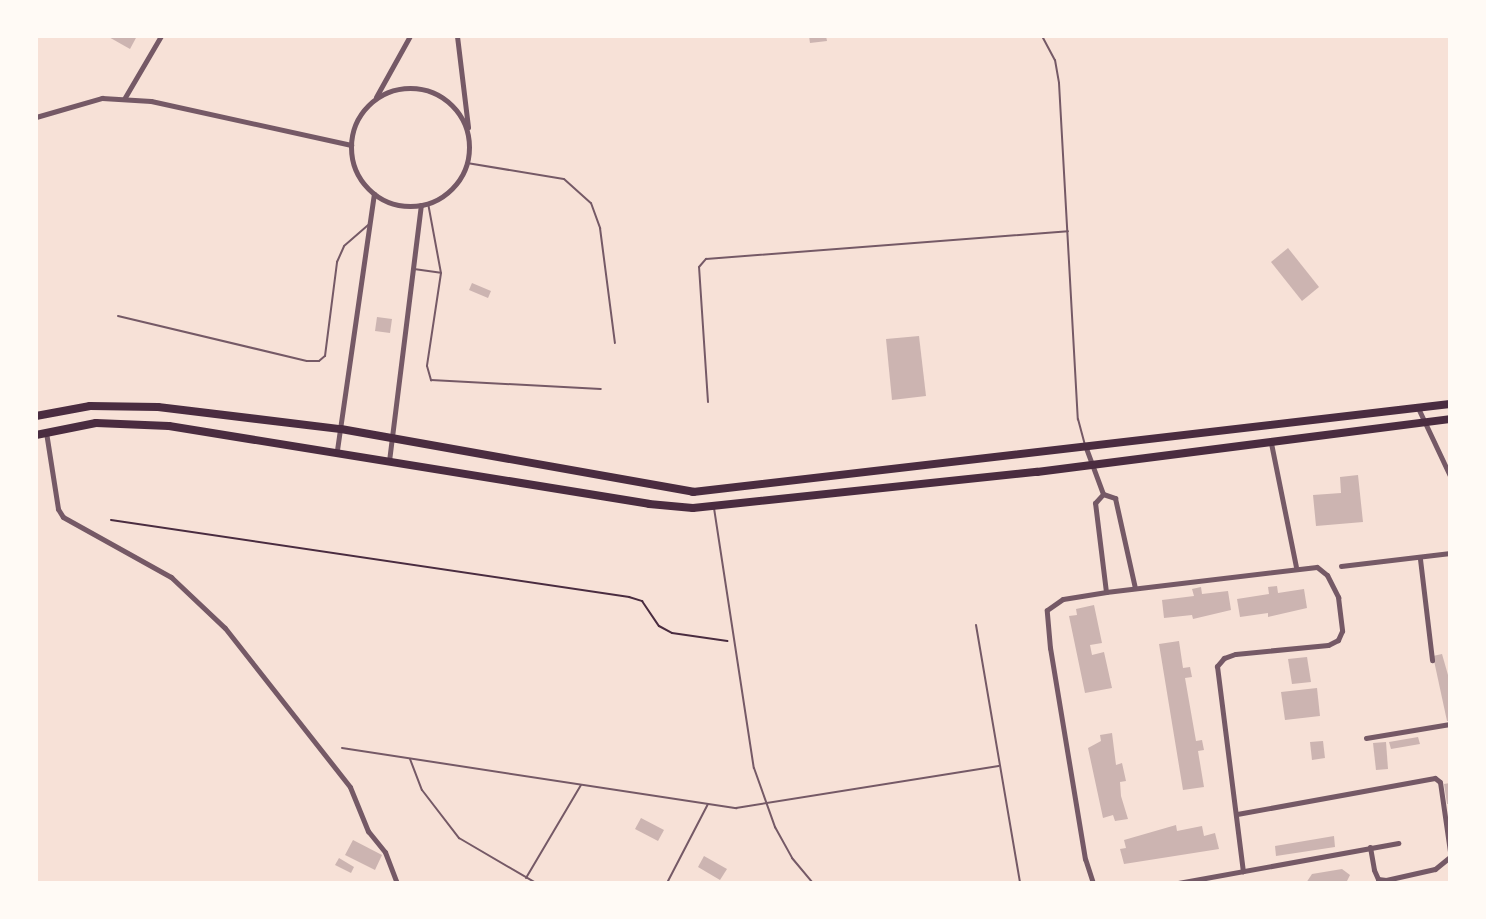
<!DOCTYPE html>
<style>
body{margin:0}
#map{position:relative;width:1486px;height:919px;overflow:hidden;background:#f7e1d7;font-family:"Roboto Serif",serif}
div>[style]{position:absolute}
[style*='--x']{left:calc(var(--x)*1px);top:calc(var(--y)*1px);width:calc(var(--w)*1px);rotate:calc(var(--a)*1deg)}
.building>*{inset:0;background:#ccb4b1}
.path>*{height:2px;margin:-1px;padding:0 1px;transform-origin:1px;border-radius:1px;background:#4a2c40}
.service>*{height:2px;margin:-1px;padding:0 1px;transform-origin:1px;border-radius:1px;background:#755966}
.minor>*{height:5px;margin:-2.5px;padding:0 2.5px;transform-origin:2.5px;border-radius:2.5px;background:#755966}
.minor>.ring{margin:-2.5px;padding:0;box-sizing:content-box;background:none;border:5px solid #755966;border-radius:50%}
.secondary>*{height:8px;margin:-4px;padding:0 4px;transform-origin:4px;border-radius:4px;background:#4a2c40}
span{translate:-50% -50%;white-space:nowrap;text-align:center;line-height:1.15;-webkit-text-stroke:6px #fffaf5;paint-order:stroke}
.frame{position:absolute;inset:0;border:38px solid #fffaf5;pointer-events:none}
</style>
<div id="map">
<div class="building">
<div style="clip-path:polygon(107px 36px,137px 36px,130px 49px)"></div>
<div style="clip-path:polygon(809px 36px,826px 36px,827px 41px,810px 43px)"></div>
<div style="clip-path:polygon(1288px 248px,1319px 287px,1302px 301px,1271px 262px)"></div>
<div style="clip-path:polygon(472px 283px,491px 291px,488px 298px,469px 290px)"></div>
<div style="clip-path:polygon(377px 317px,392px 319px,390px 333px,375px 331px)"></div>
<div style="clip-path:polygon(919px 336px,926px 396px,892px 400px,886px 339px)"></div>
<div style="clip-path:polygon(1358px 475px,1363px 522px,1316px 526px,1313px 495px,1341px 493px,1340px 477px)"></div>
<div style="clip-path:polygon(1277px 586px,1278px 593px,1304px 589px,1307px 608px,1268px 617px,1268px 613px,1240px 617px,1237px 599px,1269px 594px,1268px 587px)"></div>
<div style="clip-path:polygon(1201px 587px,1202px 594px,1228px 591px,1231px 610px,1193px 619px,1192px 615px,1164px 618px,1162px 600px,1194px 596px,1192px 589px)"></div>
<div style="clip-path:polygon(1094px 605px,1102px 643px,1090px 645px,1092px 655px,1104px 652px,1112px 688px,1085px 693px,1069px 616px,1077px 615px,1076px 609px)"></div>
<div style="clip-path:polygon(1179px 641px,1183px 668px,1190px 667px,1192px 677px,1185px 678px,1196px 741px,1202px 740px,1204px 750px,1198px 751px,1204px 787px,1183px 790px,1159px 644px)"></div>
<div style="clip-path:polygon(1442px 654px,1450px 682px,1450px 721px,1447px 721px,1433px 656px)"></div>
<div style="clip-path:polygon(1307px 657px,1311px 682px,1292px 684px,1288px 659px)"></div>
<div style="clip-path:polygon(1317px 688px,1320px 716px,1285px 720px,1281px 692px)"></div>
<div style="clip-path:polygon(1112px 733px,1116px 765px,1122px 763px,1126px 781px,1120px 782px,1121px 796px,1128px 819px,1115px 821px,1113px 815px,1103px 818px,1088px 748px,1101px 741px,1100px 735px)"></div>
<div style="clip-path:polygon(1418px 737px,1420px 744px,1391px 749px,1389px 742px)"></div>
<div style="clip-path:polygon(1323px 741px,1325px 758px,1312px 760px,1310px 742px)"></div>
<div style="clip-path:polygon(1386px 742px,1388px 769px,1376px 770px,1373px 743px)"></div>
<div style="clip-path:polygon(1450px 783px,1450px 804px,1447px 804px,1444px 784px)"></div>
<div style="clip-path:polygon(641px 818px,664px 830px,658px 841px,635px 829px)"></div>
<div style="clip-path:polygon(1176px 825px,1177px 831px,1202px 826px,1204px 836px,1215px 833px,1219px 849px,1124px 864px,1120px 849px,1126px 848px,1124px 840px)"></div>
<div style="clip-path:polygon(1334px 836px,1335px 847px,1276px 856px,1275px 846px)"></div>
<div style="clip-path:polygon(353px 840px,382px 855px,375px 870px,345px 855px)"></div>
<div style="clip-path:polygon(704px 856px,727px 869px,720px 880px,698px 867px)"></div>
<div style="clip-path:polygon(339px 858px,354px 867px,351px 873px,335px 865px)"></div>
<div style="clip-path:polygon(1342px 869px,1350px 875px,1346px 883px,1306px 883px,1312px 874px)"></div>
</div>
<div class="path">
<div style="--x:111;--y:520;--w:524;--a:8.46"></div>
<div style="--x:629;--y:597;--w:14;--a:17"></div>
<div style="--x:642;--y:601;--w:30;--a:56"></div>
<div style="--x:659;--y:626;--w:15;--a:28"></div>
<div style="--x:672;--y:633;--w:56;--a:8.3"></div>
</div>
<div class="service">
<div style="--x:1042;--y:36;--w:27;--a:62"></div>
<div style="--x:1055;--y:60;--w:23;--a:80"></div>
<div style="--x:1059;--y:83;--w:337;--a:86.8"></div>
<div style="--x:1078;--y:419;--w:28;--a:75"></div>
<div style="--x:467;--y:163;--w:98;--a:9.4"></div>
<div style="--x:564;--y:179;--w:36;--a:42"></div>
<div style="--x:591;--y:203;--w:27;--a:70"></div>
<div style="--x:600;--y:228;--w:116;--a:82.6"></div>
<div style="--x:428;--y:203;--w:71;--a:79.5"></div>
<div style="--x:441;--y:273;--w:94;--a:98.6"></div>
<div style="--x:427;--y:366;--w:15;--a:74"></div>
<div style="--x:431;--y:380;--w:170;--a:3"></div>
<div style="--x:414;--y:269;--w:27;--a:8"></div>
<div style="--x:118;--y:316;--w:194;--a:13.4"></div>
<div style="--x:307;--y:361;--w:12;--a:0"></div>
<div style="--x:319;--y:361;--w:8;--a:-40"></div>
<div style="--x:325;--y:356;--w:95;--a:-82.7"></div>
<div style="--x:337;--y:262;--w:17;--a:-66"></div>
<div style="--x:344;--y:246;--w:32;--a:-41"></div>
<div style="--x:708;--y:402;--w:135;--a:-93.8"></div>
<div style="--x:699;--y:267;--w:11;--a:-49"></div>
<div style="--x:706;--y:259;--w:363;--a:-4.4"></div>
<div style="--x:714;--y:508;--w:263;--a:81.3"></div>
<div style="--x:754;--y:768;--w:63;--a:70.4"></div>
<div style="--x:775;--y:827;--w:35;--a:61"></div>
<div style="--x:792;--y:858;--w:33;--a:50"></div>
<div style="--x:976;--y:625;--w:262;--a:80.3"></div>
<div style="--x:342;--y:748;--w:399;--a:8.7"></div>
<div style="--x:736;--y:808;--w:266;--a:-9.1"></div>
<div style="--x:410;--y:759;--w:33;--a:69"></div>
<div style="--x:422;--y:790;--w:61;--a:52.4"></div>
<div style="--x:459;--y:838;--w:89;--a:30.3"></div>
<div style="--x:526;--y:878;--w:108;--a:-59.4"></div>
<div style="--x:667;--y:883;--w:89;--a:-62.6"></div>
</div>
<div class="minor">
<div style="--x:457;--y:36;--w:92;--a:83.1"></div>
<div class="ring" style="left:351px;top:88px;width:113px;height:113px"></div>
<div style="--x:376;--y:97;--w:70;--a:-60.9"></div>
<div style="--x:124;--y:99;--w:73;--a:-59.6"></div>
<div style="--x:36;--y:117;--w:69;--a:-16.1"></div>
<div style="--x:102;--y:98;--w:49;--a:3.5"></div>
<div style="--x:151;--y:101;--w:205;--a:12.4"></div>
<div style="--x:1419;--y:410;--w:73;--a:64.8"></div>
<div style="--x:46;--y:432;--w:78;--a:81.1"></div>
<div style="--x:58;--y:509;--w:9;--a:58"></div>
<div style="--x:63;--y:517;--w:124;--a:29.1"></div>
<div style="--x:171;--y:577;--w:74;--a:43.4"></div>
<div style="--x:225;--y:628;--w:202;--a:51.8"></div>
<div style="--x:350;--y:787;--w:48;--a:67.8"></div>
<div style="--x:368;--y:831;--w:27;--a:51"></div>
<div style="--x:385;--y:852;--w:33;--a:69"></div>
<div style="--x:1271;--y:443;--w:126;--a:78.6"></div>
<div style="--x:1086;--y:448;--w:49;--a:69.7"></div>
<div style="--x:337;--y:450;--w:259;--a:-81.8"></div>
<div style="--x:389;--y:461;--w:258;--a:-82.9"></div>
<div style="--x:1420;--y:559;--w:102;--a:83.2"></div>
<div style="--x:1341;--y:566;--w:110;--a:-6.8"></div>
<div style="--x:1106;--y:592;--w:90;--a:-97"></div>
<div style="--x:1095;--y:503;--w:12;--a:-48"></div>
<div style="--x:1103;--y:494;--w:13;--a:18"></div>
<div style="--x:1115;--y:498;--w:92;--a:77.5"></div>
<div style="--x:1366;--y:738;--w:85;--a:-9.5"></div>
<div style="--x:1237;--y:814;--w:201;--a:-10.3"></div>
<div style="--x:1435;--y:778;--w:6;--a:39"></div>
<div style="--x:1440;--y:782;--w:70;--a:81.8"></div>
<div style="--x:1370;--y:847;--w:23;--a:80"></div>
<div style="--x:1374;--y:870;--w:10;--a:66"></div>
<div style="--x:1378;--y:879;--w:8;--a:7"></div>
<div style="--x:1386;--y:880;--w:50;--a:-12.7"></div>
<div style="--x:1435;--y:869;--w:19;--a:-39"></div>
<div style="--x:1093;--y:883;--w:25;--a:-108"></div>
<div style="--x:1085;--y:859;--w:214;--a:-99.4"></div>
<div style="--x:1050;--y:648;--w:38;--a:-95"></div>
<div style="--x:1047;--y:610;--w:19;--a:-35"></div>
<div style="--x:1063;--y:599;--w:44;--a:-9.2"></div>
<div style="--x:1106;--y:592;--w:212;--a:-6.8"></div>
<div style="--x:1317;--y:567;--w:13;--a:39"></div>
<div style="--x:1327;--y:575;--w:25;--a:63"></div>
<div style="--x:1338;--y:597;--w:34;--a:83"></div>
<div style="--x:1342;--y:631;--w:10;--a:114"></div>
<div style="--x:1338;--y:640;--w:11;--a:153"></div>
<div style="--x:1328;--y:645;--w:93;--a:174.5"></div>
<div style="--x:1235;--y:654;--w:12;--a:160"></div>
<div style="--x:1224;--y:658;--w:11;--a:131"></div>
<div style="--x:1217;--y:666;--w:207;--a:82.8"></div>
<div style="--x:1178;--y:883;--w:224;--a:-10.3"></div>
</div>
<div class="secondary">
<div style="--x:36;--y:416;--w:55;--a:-10.5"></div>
<div style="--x:90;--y:406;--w:68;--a:0.8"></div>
<div style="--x:158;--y:407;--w:184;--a:6.9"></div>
<div style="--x:341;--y:429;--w:358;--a:10.1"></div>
<div style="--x:693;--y:492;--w:762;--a:-6.63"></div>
<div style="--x:36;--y:435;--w:61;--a:-11.3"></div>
<div style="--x:96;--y:423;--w:73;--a:2.4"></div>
<div style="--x:169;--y:426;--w:486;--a:9.2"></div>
<div style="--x:649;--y:504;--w:44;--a:5.2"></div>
<div style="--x:693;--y:508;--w:346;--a:-6"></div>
<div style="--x:1037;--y:472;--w:416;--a:-7.3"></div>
</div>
<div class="frame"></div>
</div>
